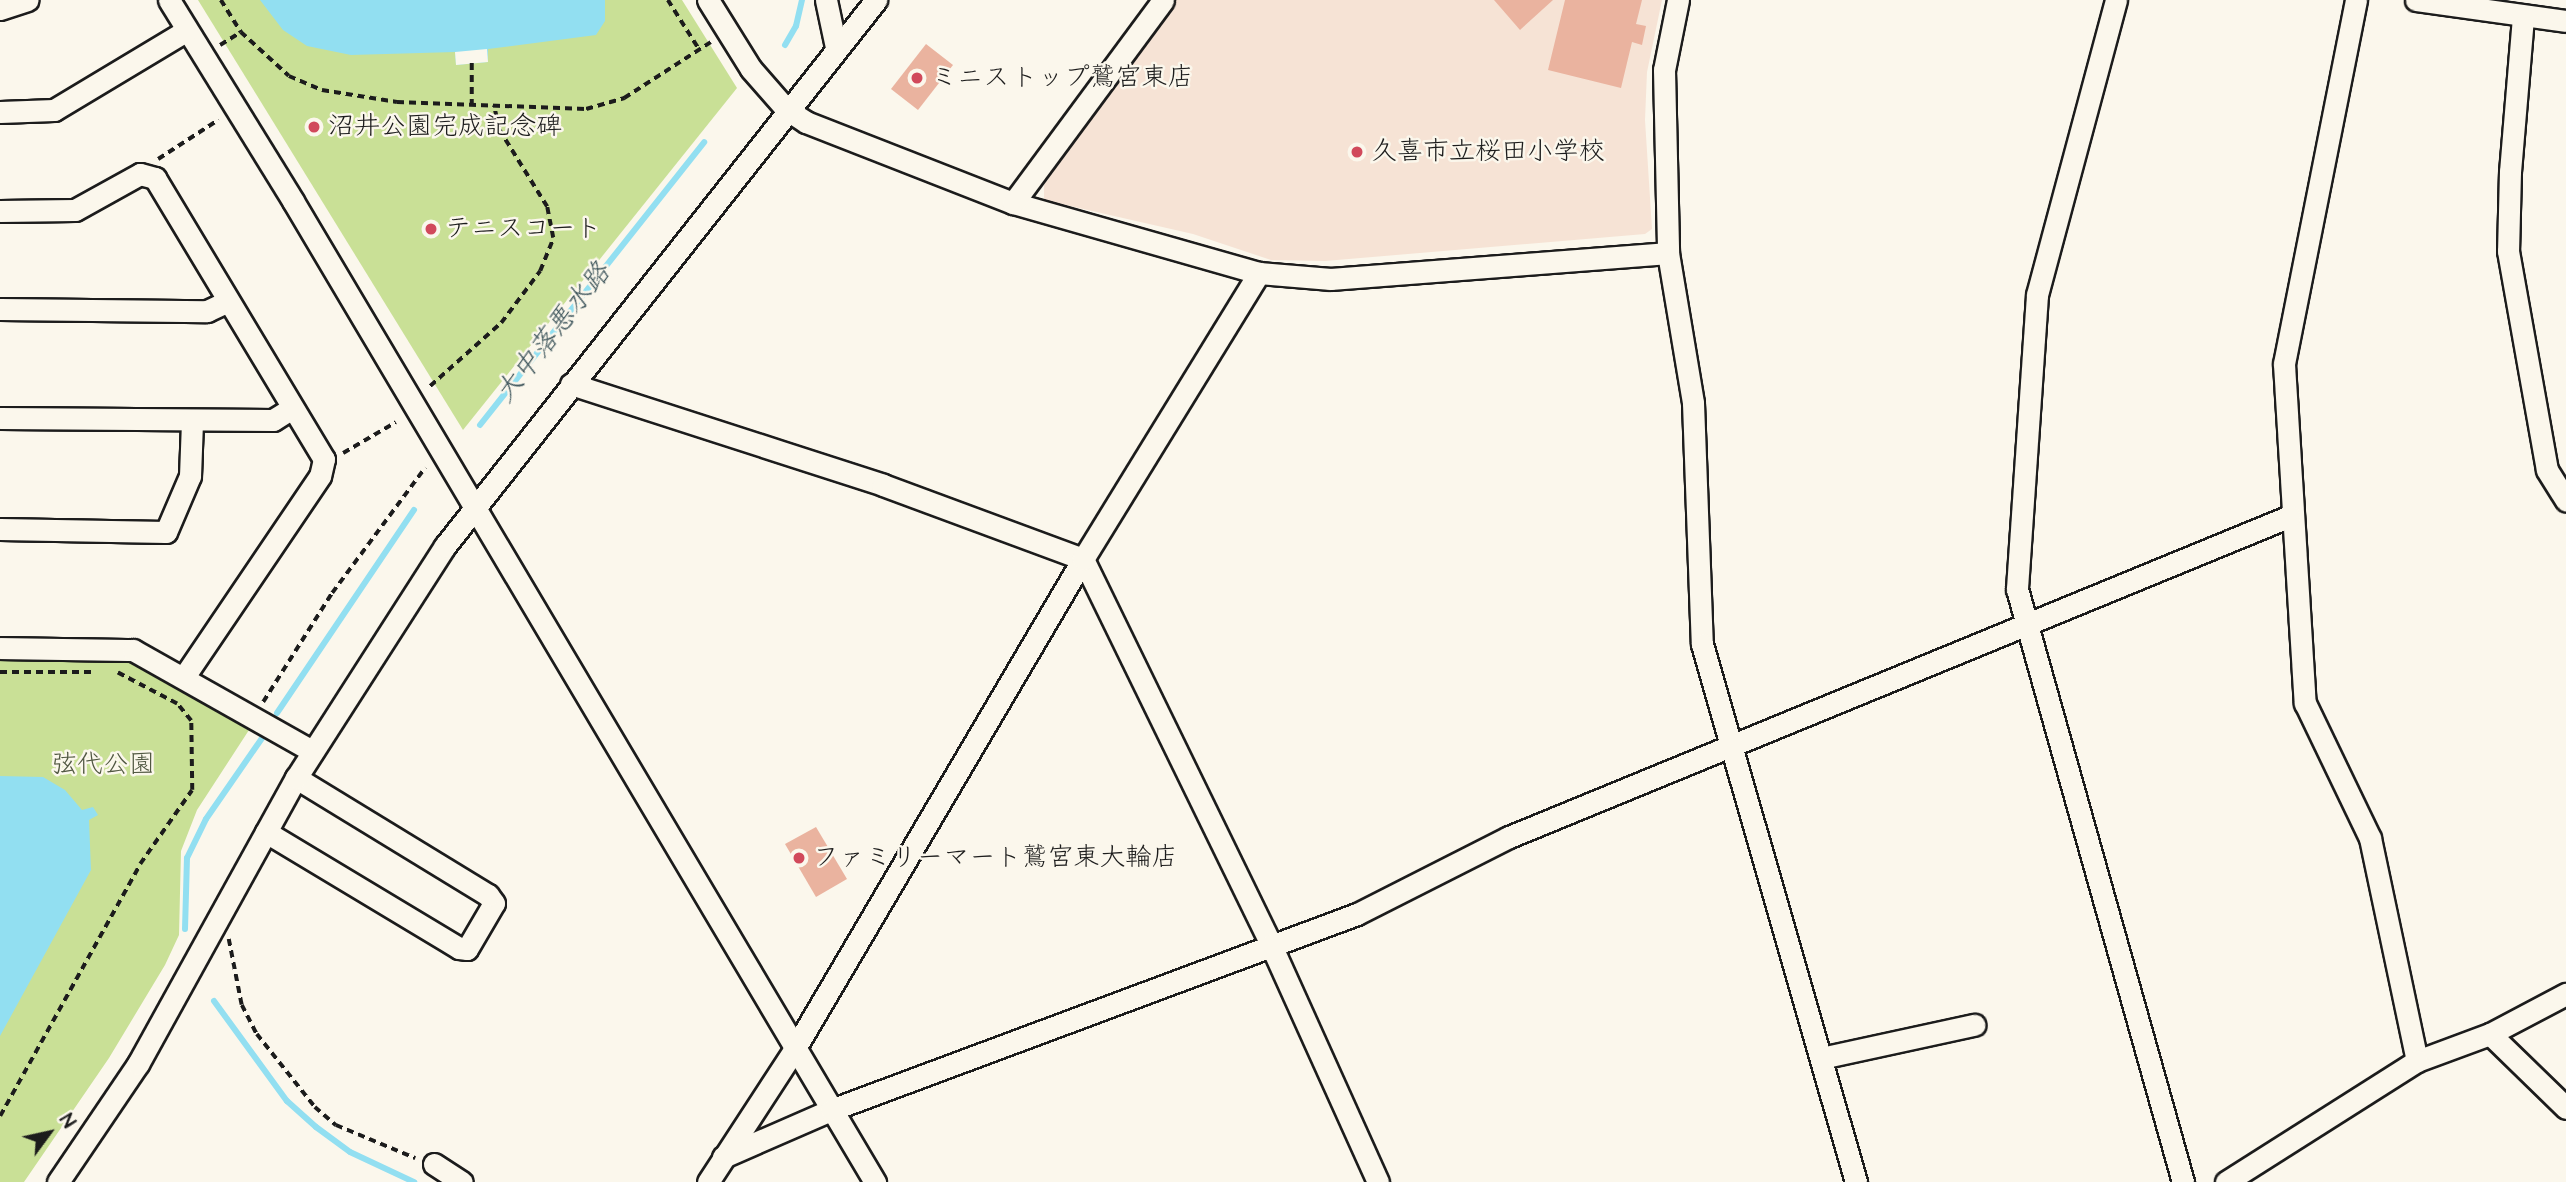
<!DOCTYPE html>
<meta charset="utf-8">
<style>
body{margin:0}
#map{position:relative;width:2566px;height:1182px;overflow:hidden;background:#fbf7ec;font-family:"Architects Daughter","Klee One",sans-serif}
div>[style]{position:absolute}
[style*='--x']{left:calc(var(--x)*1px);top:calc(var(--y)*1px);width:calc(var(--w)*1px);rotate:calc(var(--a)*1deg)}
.built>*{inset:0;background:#f6e3d5}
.green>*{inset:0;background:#c9e096}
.water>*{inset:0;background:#92dff1}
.pier>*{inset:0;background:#fbf7ec}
.stream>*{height:6px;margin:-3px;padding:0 3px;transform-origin:3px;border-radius:3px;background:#92dff1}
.building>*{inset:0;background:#eab39f}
.path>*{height:3.5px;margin-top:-1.75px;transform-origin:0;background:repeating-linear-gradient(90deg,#1c1c1c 0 7px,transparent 0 12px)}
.roads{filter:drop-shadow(2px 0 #1c1c1c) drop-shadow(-2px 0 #1c1c1c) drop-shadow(0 2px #1c1c1c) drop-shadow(0 -2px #1c1c1c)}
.minor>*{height:21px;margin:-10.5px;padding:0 10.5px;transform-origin:10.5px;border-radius:10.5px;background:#fbf7ec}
.dots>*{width:19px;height:19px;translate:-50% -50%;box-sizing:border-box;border:4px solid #fbf7ec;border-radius:50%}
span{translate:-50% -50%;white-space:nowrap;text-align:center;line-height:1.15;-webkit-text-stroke:5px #fbf7ec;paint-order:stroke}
.poi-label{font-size:26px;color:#1c1c1c}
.left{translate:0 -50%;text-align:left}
.park-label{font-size:26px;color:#505741}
.water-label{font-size:28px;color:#3f565c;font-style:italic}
.north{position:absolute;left:14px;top:1098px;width:70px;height:70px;-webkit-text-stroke:5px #fbf7ec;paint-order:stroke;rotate:57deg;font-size:19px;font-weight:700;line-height:28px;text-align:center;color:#1c1c1c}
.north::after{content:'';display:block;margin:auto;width:24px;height:32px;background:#1c1c1c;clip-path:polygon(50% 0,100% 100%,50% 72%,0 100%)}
</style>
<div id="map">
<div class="built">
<div style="clip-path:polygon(1176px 0,1662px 0,1647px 72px,1645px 120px,1652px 229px,1645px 234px,1325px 261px,1271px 260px,1193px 234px,1044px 200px,1044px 185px)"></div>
</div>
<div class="green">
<div style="clip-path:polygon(198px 0,682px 0,737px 88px,463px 430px)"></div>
<div style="clip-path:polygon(0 658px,130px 660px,249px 730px,197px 810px,181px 851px,179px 935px,165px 965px,109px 1058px,24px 1182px,0 1182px)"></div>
</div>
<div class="water">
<div style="clip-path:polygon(260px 0,605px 0,605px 21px,596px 35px,488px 49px,488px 62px,456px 65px,455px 52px,351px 55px,307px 46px,283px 30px)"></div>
<div style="clip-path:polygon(0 776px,43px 777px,65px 790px,82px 810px,93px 807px,98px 815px,89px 820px,91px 870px,0 1036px)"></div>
</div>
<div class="pier">
<div style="clip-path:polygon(487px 49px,488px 62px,456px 65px,455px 52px)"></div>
</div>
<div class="stream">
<div style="--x:785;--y:45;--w:22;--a:-60"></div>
<div style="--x:796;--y:26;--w:27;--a:-77"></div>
<div style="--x:480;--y:425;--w:361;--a:-51.6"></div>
<div style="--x:277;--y:713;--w:245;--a:-56"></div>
<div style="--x:185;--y:929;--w:71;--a:-88.4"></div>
<div style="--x:187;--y:858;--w:43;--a:-64"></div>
<div style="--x:206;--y:819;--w:98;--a:-55.3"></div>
<div style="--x:214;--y:1001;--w:124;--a:53.9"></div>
<div style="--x:287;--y:1101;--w:39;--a:42"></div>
<div style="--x:316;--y:1127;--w:42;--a:36.3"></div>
<div style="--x:350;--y:1152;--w:71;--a:25.1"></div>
</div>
<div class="building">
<div style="clip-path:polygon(1494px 0,1553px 0,1520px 30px)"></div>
<div style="clip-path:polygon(1565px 0,1642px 0,1636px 24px,1646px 26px,1642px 45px,1632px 42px,1621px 88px,1548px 70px)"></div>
<div style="clip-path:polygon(926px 44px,953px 65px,918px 110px,891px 89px)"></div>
<div style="clip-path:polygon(816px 827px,847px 879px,816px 897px,785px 844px)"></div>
</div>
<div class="path">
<div style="--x:221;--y:0;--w:38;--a:58"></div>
<div style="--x:241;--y:32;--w:65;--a:42.5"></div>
<div style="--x:289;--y:76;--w:36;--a:23"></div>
<div style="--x:322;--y:90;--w:76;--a:9.1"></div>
<div style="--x:397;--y:102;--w:189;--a:2.1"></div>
<div style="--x:586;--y:109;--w:40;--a:-16"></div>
<div style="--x:624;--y:98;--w:103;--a:-32.8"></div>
<div style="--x:668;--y:0;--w:58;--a:57.7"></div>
<div style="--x:220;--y:45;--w:25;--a:-32"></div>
<div style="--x:472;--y:63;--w:42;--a:90"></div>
<div style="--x:158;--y:159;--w:72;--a:-33"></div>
<div style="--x:430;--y:386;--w:95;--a:-41.6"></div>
<div style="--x:501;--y:323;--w:65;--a:-53.1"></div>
<div style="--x:540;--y:271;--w:35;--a:-68"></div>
<div style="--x:553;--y:238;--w:32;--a:-101"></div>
<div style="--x:547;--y:207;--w:91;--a:-121.9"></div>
<div style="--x:499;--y:130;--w:25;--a:-102"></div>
<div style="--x:343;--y:453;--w:61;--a:-30.3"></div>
<div style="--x:0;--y:672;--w:96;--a:0"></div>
<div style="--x:263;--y:702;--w:129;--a:-57.7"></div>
<div style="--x:332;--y:593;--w:156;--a:-53.4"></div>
<div style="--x:229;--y:939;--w:67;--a:78.9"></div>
<div style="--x:242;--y:1005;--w:33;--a:63"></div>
<div style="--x:257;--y:1034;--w:93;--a:51.5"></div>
<div style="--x:315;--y:1107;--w:28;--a:41"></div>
<div style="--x:336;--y:1125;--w:86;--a:22.7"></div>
<div style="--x:0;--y:1116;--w:288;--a:-60.9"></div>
<div style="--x:140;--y:864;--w:90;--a:-54.9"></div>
<div style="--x:192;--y:790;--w:69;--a:-90.8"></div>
<div style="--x:191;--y:721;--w:22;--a:-129"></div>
<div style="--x:177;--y:704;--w:67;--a:-152.3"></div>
</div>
<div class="roads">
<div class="minor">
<div style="--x:169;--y:0;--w:236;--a:58.3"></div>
<div style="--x:293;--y:201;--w:1141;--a:59.32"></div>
<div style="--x:708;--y:0;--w:81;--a:58.1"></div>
<div style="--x:751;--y:69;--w:53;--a:48.8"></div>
<div style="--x:786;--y:109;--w:24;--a:33"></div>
<div style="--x:806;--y:122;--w:222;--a:21.4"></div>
<div style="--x:1013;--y:203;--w:256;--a:15.9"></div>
<div style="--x:1259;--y:273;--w:72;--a:4.8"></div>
<div style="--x:1331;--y:279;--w:338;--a:-4.4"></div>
<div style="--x:826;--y:0;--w:48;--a:78"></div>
<div style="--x:1678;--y:0;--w:71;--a:101.3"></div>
<div style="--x:1664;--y:70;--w:183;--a:88.7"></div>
<div style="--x:1668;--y:253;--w:152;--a:80.5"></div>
<div style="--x:1693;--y:403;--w:241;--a:87.9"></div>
<div style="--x:1702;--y:644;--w:560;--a:74.03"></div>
<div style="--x:2116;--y:0;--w:305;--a:105"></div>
<div style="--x:2037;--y:295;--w:295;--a:93.9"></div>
<div style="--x:2017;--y:589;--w:616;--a:74.36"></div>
<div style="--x:2356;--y:0;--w:371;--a:101.2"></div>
<div style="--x:2284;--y:364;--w:340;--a:86.5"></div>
<div style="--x:2305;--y:703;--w:150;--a:64.3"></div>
<div style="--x:2370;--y:838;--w:228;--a:78.1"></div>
<div style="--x:2417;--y:1061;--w:78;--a:-20.3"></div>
<div style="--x:2490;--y:1034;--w:86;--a:-27.8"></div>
<div style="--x:2416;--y:0;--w:151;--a:8"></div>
<div style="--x:0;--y:9;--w:29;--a:-18"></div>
<div style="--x:2523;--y:17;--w:155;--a:94.8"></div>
<div style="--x:2510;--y:171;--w:80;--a:91.4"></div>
<div style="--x:2508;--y:251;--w:222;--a:79.9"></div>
<div style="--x:2547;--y:470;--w:36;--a:58"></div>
<div style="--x:0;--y:112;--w:54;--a:-2.1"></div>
<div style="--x:54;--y:110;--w:155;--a:-31"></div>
<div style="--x:1013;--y:203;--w:252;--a:-53.5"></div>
<div style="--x:0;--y:211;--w:75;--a:-0.8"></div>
<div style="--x:75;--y:210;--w:74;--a:-29"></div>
<div style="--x:140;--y:174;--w:16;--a:15"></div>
<div style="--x:155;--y:178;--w:328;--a:59"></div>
<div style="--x:324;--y:459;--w:17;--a:103"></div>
<div style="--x:320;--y:476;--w:243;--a:124.1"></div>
<div style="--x:0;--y:309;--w:207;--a:0.6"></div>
<div style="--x:207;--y:311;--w:23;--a:-25"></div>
<div style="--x:571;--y:384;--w:328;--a:17.9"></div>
<div style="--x:883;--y:485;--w:213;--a:20.3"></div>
<div style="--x:1083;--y:559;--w:429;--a:64"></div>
<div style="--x:1271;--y:945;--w:260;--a:65.7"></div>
<div style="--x:0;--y:418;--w:273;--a:0.4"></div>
<div style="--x:273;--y:420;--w:22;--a:-32"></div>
<div style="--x:0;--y:529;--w:166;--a:1"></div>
<div style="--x:166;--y:532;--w:61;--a:-66.8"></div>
<div style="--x:190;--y:476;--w:55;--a:-87.9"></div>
<div style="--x:0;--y:648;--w:133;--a:0.9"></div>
<div style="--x:133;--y:650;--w:206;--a:29.4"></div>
<div style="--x:266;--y:832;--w:225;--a:31"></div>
<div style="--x:459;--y:948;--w:8;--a:7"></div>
<div style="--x:467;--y:949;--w:53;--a:-59.6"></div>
<div style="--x:494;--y:903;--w:10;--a:-127"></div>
<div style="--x:488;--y:895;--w:225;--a:-148.6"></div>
<div style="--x:2490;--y:1034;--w:106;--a:44.2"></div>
<div style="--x:1821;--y:1058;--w:157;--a:-12.2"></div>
<div style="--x:723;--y:1157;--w:118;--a:-23.5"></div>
<div style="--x:831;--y:1110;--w:561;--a:-20.44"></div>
<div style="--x:1357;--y:914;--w:170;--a:-26.9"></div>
<div style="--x:1509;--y:837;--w:844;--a:-22.34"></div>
<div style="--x:434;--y:1164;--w:33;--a:33"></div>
<div style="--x:58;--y:1182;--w:143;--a:-55.9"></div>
<div style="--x:138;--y:1064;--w:327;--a:-61.1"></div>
<div style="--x:296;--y:778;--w:276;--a:-57.3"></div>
<div style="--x:445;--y:546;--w:696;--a:-51.71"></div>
<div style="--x:708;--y:1182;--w:158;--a:-56.9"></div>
<div style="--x:794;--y:1050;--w:570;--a:-59.52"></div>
<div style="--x:1083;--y:559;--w:336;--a:-58.4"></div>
<div style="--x:2226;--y:1182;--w:226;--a:-32.4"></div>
</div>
</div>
<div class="dots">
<div style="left:917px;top:78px;background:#d1495b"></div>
<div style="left:314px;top:127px;background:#d1495b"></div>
<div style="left:1357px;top:152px;background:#d1495b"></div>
<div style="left:431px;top:229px;background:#d1495b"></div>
<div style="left:799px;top:858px;background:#d1495b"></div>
</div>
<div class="poi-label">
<span class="left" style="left:931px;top:78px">ミニストップ鷲宮東店</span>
<span class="left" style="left:328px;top:127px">沼井公園完成記念碑</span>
<span class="left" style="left:1371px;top:152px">久喜市立桜田小学校</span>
<span class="left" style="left:445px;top:229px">テニスコート</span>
<span class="left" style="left:813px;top:858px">ファミリーマート鷲宮東大輪店</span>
</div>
<div class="park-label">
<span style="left:103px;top:765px">弦代公園</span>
</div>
<div class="water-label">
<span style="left:553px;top:333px;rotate:-52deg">大中落悪水路</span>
</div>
<div class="north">N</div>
</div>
